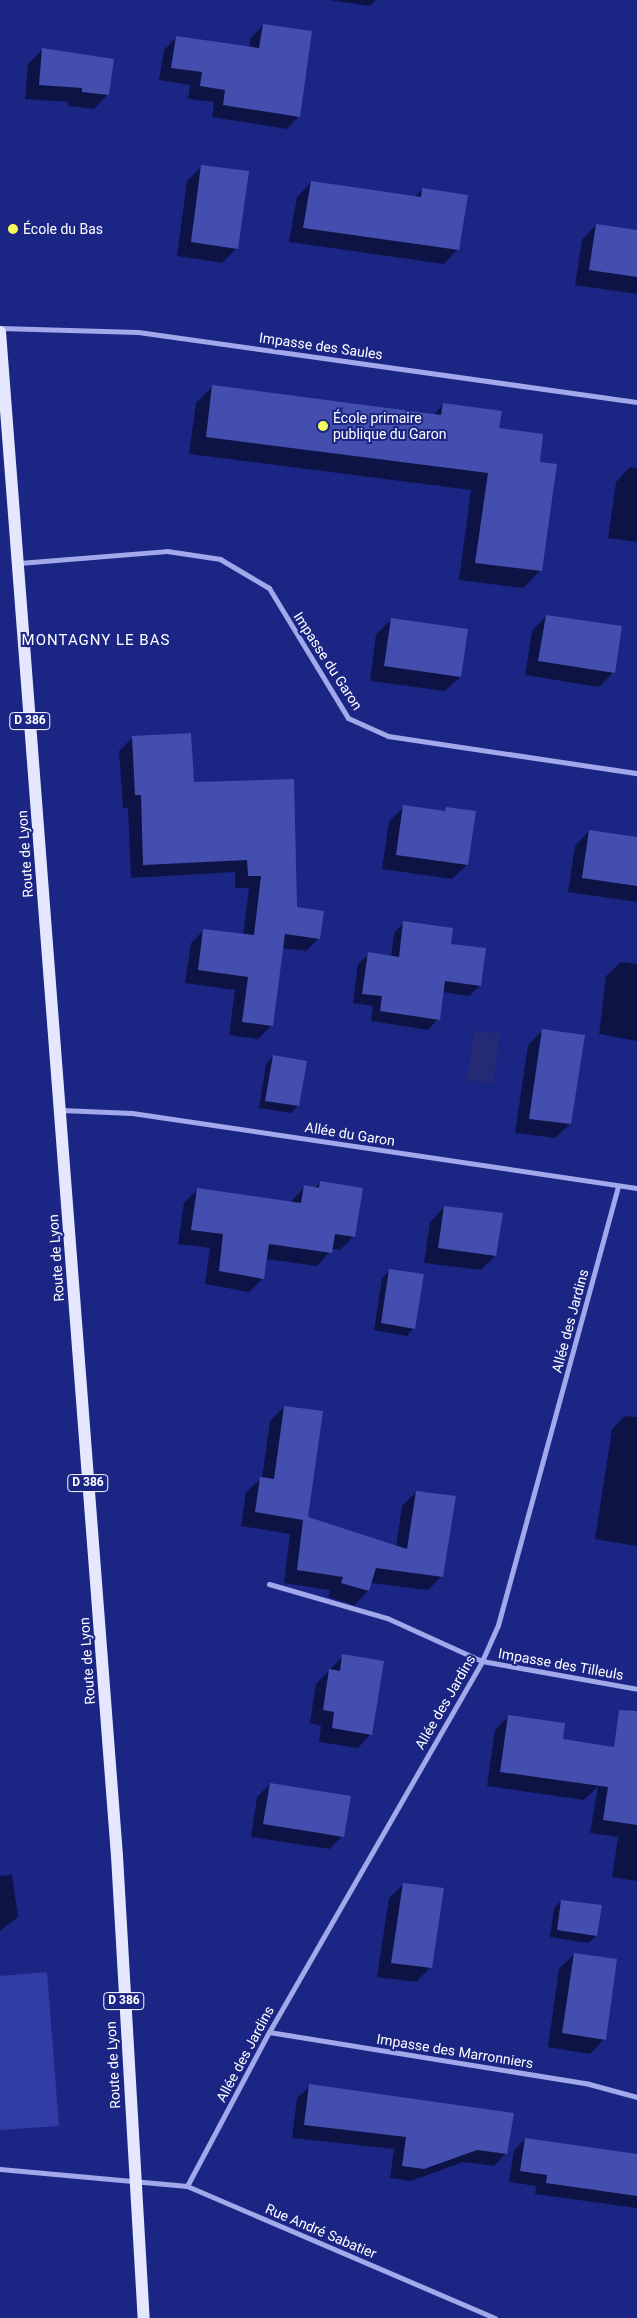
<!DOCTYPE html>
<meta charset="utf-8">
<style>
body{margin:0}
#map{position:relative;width:637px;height:2318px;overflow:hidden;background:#1b2584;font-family:Roboto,sans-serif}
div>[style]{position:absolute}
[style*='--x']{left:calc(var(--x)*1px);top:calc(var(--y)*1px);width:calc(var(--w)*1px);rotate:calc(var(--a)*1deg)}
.green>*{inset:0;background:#313da4}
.water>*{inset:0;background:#242b74}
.shadow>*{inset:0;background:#0007}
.building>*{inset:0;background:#434eae}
.minor>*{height:5px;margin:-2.5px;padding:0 2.5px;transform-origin:2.5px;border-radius:2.5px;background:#a1a9eb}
.primary>*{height:12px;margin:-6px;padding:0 6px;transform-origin:6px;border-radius:6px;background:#e5e7ff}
.dots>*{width:14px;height:14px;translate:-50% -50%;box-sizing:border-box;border:2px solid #1b2584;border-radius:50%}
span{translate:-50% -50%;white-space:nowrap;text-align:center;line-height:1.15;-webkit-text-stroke:4px #1b2584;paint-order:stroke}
.shield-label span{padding:1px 4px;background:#1b2584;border:1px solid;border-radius:4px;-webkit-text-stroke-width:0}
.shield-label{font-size:12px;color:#fff;font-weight:700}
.poi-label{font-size:14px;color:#fff}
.left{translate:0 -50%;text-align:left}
.street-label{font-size:14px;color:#fff}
.neighbourhood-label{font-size:15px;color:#fff;letter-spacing:1px}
</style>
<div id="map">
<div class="green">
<div style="clip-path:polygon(47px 1972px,59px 2126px,0 2130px,0 1976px)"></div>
</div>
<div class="water">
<div style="clip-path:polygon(474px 1031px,500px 1034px,493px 1084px,467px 1080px)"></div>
</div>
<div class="shadow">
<div style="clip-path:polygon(329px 0,376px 0,370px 6px)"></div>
<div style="clip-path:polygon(263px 25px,299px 116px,287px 129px,212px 117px,214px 102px,188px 99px,190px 85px,159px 80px,164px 50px,177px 37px,249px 48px,251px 38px)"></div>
<div style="clip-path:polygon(42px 50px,108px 94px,94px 109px,68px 106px,68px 102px,25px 99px,28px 64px)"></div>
<div style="clip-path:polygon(202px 166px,237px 248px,222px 263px,177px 256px,187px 181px)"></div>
<div style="clip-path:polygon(311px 182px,414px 198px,422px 189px,458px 249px,444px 264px,289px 242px,297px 197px)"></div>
<div style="clip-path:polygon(596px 225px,637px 231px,637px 294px,575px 285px,582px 240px)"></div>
<div style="clip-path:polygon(213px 386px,433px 415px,443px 405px,498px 430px,539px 463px,555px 465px,540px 571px,523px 588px,459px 580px,471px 490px,189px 454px,196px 403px)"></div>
<div style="clip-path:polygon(630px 467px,637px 468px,637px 542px,608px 538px,616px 482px)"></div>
<div style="clip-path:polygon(546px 616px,613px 673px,599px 687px,525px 675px,532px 631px)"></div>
<div style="clip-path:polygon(391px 620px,460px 677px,445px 691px,370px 681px,376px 634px)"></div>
<div style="clip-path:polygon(132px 738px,192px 783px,319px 938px,306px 951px,282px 948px,271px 1026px,258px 1039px,229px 1035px,235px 990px,185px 983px,191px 943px,204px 930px,243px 935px,249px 888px,235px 888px,235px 872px,131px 878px,128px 808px,123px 808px,119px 751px)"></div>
<div style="clip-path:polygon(404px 807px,442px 812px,447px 808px,467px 865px,452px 879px,382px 869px,389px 821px)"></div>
<div style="clip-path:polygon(589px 831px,637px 838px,637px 902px,568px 892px,575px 846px)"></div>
<div style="clip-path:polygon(404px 922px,449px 945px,485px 949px,480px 986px,469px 996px,442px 992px,438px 1019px,428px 1030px,371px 1021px,373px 1006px,353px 1003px,358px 964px,369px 954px,391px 957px,394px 933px)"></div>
<div style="clip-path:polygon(621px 962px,637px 964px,637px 1041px,599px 1034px,606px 976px)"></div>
<div style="clip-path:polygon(542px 1031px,570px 1124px,555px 1138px,515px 1133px,528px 1045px)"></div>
<div style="clip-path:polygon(273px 1056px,298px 1105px,291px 1113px,259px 1108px,266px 1064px)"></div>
<div style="clip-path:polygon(320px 1183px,354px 1236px,340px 1250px,332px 1249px,317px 1266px,266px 1259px,263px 1278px,249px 1292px,205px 1284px,210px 1248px,178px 1244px,184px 1203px,198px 1189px,290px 1203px,304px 1187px,315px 1188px)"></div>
<div style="clip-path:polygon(444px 1207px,495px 1256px,481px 1270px,424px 1263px,430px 1222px)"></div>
<div style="clip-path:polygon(390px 1270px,414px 1328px,407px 1336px,374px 1330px,382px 1278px)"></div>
<div style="clip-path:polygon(284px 1407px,306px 1518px,396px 1547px,402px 1506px,416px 1492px,442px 1576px,428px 1590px,370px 1583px,368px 1591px,354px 1605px,328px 1597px,330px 1590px,284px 1583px,290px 1534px,241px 1526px,246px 1492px,262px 1478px,270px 1421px)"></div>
<div style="clip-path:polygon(625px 1416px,637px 1417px,637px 1546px,595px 1539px,612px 1429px)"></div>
<div style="clip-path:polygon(343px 1656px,371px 1734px,358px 1748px,319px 1742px,321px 1726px,310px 1723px,316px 1684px)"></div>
<div style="clip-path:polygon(509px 1716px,562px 1740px,603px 1752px,598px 1787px,610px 1775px,637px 1778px,637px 1881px,612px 1877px,618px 1837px,590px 1833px,598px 1786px,584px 1800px,487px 1786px,495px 1730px)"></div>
<div style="clip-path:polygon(270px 1784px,342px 1836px,330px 1849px,251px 1837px,257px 1797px)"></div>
<div style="clip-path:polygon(12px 1875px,18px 1917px,0 1931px,0 1876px)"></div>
<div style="clip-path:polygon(404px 1884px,431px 1967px,416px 1982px,377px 1977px,389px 1898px)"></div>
<div style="clip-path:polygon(561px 1901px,600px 1906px,596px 1936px,588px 1943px,550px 1937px,554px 1908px)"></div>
<div style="clip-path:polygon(574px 1954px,604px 2039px,590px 2054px,548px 2047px,559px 1969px)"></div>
<div style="clip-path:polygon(310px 2086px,506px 2153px,494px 2166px,463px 2162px,411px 2181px,390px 2178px,394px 2149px,292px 2138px,297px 2098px)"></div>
<div style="clip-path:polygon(525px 2139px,637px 2155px,637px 2208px,535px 2194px,536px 2186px,509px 2182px,514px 2150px)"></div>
</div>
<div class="building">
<div style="clip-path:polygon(263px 24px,312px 31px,300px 117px,223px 105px,225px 90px,200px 86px,202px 72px,171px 68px,176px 36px,259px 48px)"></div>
<div style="clip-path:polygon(42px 48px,114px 59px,109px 95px,82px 92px,82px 88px,39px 85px)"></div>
<div style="clip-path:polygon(201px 165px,249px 171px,238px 249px,191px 242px)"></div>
<div style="clip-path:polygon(311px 181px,421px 197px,422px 188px,468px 195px,459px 250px,303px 228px)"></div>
<div style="clip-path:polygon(596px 224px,637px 230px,637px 277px,589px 270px)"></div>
<div style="clip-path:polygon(212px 385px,441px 415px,443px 403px,502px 411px,499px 428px,543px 434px,540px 462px,557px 464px,542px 571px,475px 563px,488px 473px,206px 437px)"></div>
<div style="clip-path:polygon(546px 615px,622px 626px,615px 673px,538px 661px)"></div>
<div style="clip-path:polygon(391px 618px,468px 629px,461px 677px,384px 666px)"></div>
<div style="clip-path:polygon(191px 733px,194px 782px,294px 779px,297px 907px,324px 911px,320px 939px,285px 934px,273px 1026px,242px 1022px,248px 977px,198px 970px,203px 929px,254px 935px,261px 876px,248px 876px,247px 860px,143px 865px,141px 795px,135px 795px,132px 736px)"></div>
<div style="clip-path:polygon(403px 805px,445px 811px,446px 807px,476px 811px,468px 865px,396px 855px)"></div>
<div style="clip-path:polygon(589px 830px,637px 837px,637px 886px,582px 878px)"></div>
<div style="clip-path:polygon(403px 921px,453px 928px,451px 944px,486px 948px,481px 986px,445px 981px,440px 1020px,380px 1011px,382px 996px,362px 994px,368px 952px,399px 957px)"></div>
<div style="clip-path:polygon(542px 1029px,585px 1035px,571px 1124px,529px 1119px)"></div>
<div style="clip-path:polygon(273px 1055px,307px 1061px,299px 1106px,265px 1101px)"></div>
<div style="clip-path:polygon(320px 1181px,363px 1188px,355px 1237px,335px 1234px,332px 1253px,269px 1244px,264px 1279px,219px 1271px,223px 1234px,191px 1230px,197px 1188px,301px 1203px,304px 1185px,319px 1188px)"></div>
<div style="clip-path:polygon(444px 1206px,503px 1213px,496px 1256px,438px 1248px)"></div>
<div style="clip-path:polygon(389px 1269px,424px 1274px,415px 1329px,381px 1323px)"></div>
<div style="clip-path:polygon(284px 1406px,323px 1411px,308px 1517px,407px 1549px,416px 1491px,456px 1496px,443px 1577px,376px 1568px,369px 1591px,341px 1583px,343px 1577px,297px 1570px,303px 1520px,255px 1512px,260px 1477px,274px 1479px)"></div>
<div style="clip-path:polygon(342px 1654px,384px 1661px,372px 1735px,332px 1728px,334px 1712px,323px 1710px,329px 1669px,340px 1671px)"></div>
<div style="clip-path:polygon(619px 1710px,637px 1711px,637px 1825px,603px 1820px,608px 1787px,500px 1772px,508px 1715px,565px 1723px,563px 1739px,614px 1747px)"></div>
<div style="clip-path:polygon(270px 1783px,351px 1796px,344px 1837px,263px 1824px)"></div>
<div style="clip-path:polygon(403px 1883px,444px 1888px,432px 1968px,391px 1963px)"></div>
<div style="clip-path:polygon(561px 1900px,602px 1905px,597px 1936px,557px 1930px)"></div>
<div style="clip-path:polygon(574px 1953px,617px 1959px,606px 2040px,562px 2033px)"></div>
<div style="clip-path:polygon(309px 2084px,514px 2113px,507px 2154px,477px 2150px,424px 2169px,402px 2166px,406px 2137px,304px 2125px)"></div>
<div style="clip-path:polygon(525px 2138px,637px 2154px,637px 2196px,546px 2183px,547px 2175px,520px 2171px)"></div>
</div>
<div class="minor">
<div style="--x:0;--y:328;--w:138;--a:1.7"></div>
<div style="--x:138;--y:332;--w:504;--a:7.99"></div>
<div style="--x:19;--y:563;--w:148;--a:-4.6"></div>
<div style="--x:167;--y:551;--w:54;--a:8.6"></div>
<div style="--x:220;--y:559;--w:57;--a:30.6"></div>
<div style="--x:269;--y:588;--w:152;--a:58.7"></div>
<div style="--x:348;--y:718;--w:44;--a:24.2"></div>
<div style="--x:388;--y:736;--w:252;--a:8.5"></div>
<div style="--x:61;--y:1110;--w:71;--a:2.4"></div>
<div style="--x:132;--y:1113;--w:511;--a:8.45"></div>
<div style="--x:269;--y:1584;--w:123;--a:16.1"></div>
<div style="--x:387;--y:1618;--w:104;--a:24.4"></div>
<div style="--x:482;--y:1661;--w:158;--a:10.2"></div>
<div style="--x:269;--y:2032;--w:324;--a:9.2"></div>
<div style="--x:589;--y:2084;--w:50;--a:15.2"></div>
<div style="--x:0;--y:2169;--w:188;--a:5.2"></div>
<div style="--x:187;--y:2186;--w:335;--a:23.2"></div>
<div style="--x:187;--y:2186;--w:174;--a:-62"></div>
<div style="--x:269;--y:2032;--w:428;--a:-60.1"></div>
<div style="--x:482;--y:1661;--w:39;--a:-66"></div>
<div style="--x:498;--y:1625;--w:455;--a:-74.7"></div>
</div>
<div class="primary">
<div style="--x:0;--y:332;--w:1528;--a:85.61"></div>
<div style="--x:117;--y:1856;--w:463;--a:86.7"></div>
</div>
<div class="dots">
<div style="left:13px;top:229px;background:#f5fd5d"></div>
<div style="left:323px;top:426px;background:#f5fd5d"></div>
</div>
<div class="shield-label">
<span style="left:30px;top:721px">D 386</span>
<span style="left:88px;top:1483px">D 386</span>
<span style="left:124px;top:2001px">D 386</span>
</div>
<div class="poi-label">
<span class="left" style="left:23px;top:229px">École du Bas</span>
<span class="left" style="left:333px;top:426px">École primaire<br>publique du Garon</span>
</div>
<div class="street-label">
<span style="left:321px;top:346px;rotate:8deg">Impasse des Saules</span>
<span style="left:328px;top:661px;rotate:57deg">Impasse du Garon</span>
<span style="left:25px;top:854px;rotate:-94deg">Route de Lyon</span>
<span style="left:350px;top:1134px;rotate:9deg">Allée du Garon</span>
<span style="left:56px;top:1258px;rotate:-94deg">Route de Lyon</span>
<span style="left:570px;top:1321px;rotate:-75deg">Allée des Jardins</span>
<span style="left:87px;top:1661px;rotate:-94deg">Route de Lyon</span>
<span style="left:561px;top:1664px;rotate:10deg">Impasse des Tilleuls</span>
<span style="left:445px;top:1702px;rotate:-60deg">Allée des Jardins</span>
<span style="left:455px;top:2051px;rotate:9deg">Impasse des Marronniers</span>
<span style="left:245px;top:2054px;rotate:-62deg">Allée des Jardins</span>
<span style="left:113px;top:2065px;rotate:-93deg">Route de Lyon</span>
<span style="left:321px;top:2231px;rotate:23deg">Rue André Sabatier</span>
</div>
<div class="neighbourhood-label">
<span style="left:96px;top:641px">MONTAGNY LE BAS</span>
</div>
</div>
